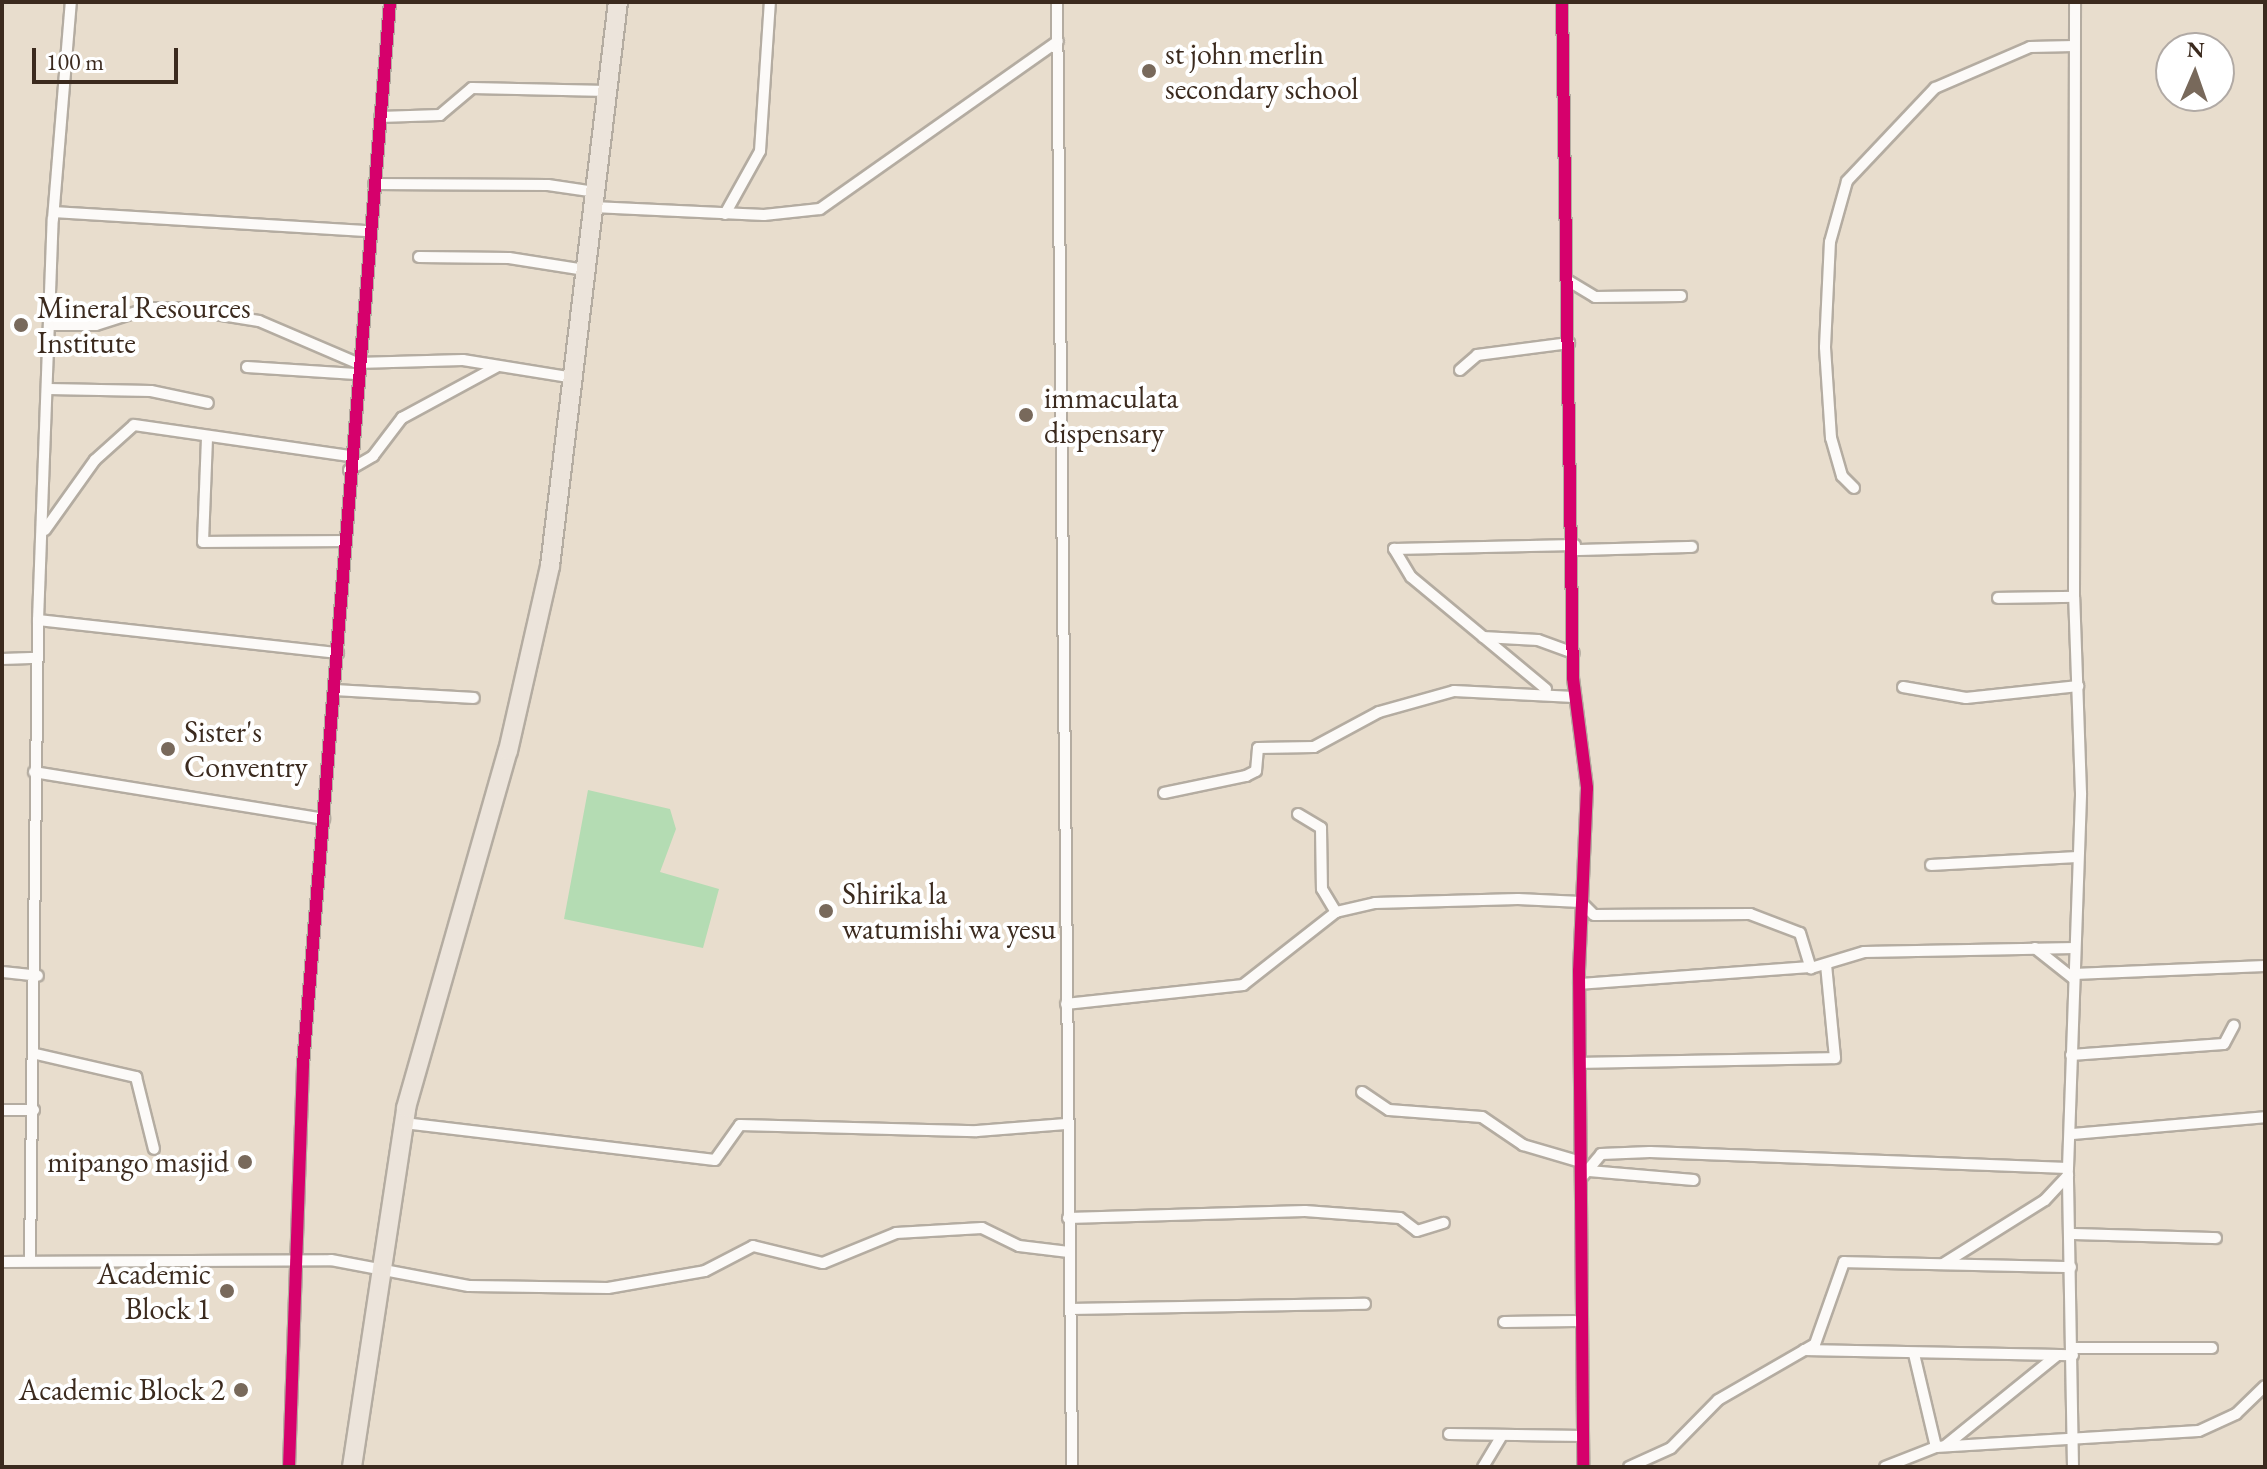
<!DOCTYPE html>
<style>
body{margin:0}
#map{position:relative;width:2267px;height:1469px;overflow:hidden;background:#e8ddcd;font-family:"EB Garamond",serif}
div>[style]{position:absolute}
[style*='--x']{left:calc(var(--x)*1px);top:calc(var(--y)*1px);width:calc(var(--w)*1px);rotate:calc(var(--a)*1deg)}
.green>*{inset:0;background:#b4dcb3}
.roads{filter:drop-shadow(2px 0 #b4aca1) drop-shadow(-2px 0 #b4aca1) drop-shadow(0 2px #b4aca1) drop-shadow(0 -2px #b4aca1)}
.street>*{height:10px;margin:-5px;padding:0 5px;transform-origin:5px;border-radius:5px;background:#fcfaf8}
.highway>*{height:18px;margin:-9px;padding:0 9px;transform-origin:9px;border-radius:9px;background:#ece4db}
.cycleway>*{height:12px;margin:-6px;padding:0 6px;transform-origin:6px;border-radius:6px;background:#d6006c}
.dots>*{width:22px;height:22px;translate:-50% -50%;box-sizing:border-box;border:4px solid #fff;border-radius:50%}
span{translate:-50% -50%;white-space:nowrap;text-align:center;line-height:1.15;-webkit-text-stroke:8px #fff;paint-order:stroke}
.poi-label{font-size:30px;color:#3b2a1e}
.left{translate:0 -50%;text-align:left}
.right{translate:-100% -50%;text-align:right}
.frame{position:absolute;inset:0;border:4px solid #3b2a1e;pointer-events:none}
.north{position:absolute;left:2155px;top:32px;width:80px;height:80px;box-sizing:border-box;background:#fff;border:2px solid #b1aaa5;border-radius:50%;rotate:2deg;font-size:22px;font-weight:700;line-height:32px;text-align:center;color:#3b2a1e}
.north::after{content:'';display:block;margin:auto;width:28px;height:36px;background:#78695b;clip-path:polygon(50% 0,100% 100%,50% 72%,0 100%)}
.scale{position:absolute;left:32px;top:48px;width:146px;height:36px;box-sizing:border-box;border:4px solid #3b2a1e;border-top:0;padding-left:10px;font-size:24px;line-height:28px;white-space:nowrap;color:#3b2a1e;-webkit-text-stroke:6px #fff;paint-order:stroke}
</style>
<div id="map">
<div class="green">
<div style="clip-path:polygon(588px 790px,670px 809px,676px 829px,660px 872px,719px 889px,703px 948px,564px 919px)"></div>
</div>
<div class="roads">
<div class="street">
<div style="--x:1057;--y:2;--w:1465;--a:89.41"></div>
<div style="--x:1562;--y:2;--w:676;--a:89.07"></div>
<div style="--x:1573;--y:678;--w:111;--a:82.7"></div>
<div style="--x:1587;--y:788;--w:183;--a:92.5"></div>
<div style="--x:1579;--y:971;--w:496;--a:89.5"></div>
<div style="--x:380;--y:117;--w:60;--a:-1.9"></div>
<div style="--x:440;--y:115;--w:42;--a:-40.2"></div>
<div style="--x:472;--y:88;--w:136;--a:1.3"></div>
<div style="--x:374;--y:184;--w:174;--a:0.3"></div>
<div style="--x:548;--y:185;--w:49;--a:8.3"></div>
<div style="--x:593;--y:207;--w:171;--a:2.7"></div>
<div style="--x:764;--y:215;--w:56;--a:-6.1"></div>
<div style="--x:820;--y:209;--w:291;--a:-35.2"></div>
<div style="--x:54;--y:212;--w:315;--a:3.5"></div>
<div style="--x:725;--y:214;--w:72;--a:-60.9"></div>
<div style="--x:760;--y:151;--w:149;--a:-86.2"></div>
<div style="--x:419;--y:257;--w:90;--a:0.6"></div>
<div style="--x:509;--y:258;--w:77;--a:9"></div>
<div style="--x:1567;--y:280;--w:33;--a:31"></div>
<div style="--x:1595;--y:297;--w:86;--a:-0.7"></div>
<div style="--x:52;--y:325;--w:44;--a:0"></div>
<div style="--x:96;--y:325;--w:56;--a:-17.8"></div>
<div style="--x:149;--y:308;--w:29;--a:0"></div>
<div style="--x:178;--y:308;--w:82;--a:9.1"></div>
<div style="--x:259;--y:321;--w:107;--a:23.2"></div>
<div style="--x:357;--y:363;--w:106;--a:-1.6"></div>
<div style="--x:463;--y:360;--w:112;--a:9.2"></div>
<div style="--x:247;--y:367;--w:109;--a:3.7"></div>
<div style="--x:1460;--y:370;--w:23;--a:-41"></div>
<div style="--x:1477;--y:355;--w:93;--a:-7.4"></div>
<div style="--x:49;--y:389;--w:102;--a:1.1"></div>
<div style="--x:151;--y:391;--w:58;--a:11.9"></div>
<div style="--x:207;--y:438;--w:104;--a:92.2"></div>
<div style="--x:203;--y:542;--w:142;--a:-0.4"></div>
<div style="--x:349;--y:470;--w:28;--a:-30"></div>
<div style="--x:373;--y:456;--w:48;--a:-52.7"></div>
<div style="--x:402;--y:418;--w:109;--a:-28.4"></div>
<div style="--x:1854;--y:488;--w:17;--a:-135"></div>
<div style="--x:1842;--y:476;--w:40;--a:-106"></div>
<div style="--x:1831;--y:438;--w:91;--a:-93.8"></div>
<div style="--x:1825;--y:347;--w:105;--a:-87.3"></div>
<div style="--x:1830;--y:242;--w:63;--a:-74.4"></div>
<div style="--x:1847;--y:181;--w:128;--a:-46.6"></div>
<div style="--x:1935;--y:88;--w:103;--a:-23.3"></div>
<div style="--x:2030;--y:47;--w:44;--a:-1.3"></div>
<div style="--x:45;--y:530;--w:86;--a:-54.5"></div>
<div style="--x:95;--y:460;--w:52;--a:-41.9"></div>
<div style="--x:134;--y:425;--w:218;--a:8.2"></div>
<div style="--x:1575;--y:550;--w:117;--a:-1.5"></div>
<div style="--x:1998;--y:598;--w:76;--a:-0.8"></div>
<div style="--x:38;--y:620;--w:302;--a:6.3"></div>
<div style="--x:1483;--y:637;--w:55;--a:3.1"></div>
<div style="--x:1538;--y:640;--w:38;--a:20"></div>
<div style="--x:2;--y:659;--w:36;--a:-2"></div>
<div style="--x:1903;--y:687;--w:64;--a:9.9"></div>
<div style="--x:1966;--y:698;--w:113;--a:-6.1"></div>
<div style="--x:1546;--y:689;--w:175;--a:-140.3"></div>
<div style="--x:1411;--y:577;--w:33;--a:-121"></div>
<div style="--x:1394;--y:549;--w:181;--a:-1.3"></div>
<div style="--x:335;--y:690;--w:139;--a:3.3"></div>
<div style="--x:34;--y:772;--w:294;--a:9.2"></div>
<div style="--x:1164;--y:793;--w:84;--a:-11.7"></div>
<div style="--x:1246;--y:776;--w:11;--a:-27"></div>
<div style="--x:1256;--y:771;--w:23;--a:-85"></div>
<div style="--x:1258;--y:748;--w:56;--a:-1"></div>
<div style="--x:1314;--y:747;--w:74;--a:-28.3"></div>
<div style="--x:1379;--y:712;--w:78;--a:-15.6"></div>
<div style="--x:1454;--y:691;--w:120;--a:2.9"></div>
<div style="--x:1298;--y:814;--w:27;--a:31"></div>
<div style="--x:1321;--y:828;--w:61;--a:89.1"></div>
<div style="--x:1322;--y:889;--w:27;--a:59"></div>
<div style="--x:1931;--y:865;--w:146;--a:-3.1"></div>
<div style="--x:2035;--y:948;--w:50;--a:38.5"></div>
<div style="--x:2;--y:972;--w:36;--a:6"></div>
<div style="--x:2074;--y:974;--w:191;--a:-2.4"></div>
<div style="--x:1579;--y:984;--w:230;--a:-4.2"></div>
<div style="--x:1066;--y:1004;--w:178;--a:-6.1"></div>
<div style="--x:1243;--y:985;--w:118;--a:-38.1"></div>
<div style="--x:1336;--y:912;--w:40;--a:-13"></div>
<div style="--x:1375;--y:903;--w:143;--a:-1.6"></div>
<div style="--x:1518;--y:899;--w:63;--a:2.7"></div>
<div style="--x:1581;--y:902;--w:18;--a:45"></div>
<div style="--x:1594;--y:915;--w:156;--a:-0.4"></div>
<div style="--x:1750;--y:914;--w:53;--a:20.8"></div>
<div style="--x:1800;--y:933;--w:37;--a:73"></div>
<div style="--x:1811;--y:968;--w:55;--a:-16.8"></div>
<div style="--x:1864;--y:952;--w:211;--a:-1.1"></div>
<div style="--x:36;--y:1054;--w:103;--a:13"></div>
<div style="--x:136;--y:1077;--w:74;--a:76"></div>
<div style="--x:2071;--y:1055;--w:153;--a:-4.1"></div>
<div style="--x:2224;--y:1044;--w:21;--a:-62"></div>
<div style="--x:1581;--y:1063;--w:254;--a:-1.1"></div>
<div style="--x:1835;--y:1058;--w:94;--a:-95.5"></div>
<div style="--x:1362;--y:1092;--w:32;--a:34"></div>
<div style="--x:1389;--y:1110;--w:93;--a:4.3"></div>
<div style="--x:1482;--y:1117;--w:50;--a:34.3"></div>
<div style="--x:1523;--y:1145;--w:60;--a:16.3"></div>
<div style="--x:2;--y:1110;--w:32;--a:0"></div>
<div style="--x:404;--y:1123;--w:313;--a:6.8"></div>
<div style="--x:715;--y:1160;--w:43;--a:-54.5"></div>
<div style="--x:740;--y:1125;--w:237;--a:1.5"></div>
<div style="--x:977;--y:1131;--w:89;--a:-4.5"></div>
<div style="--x:2072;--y:1134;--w:194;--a:-5"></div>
<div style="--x:1589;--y:1171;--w:105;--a:4.9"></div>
<div style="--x:1582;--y:1177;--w:30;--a:-50"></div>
<div style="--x:1601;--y:1154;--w:49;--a:-2.3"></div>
<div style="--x:1650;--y:1152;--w:418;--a:2.2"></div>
<div style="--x:1068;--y:1218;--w:237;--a:-1.7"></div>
<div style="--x:1305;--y:1211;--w:95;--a:4.2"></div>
<div style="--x:1400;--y:1218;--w:21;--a:37"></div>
<div style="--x:1417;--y:1231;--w:28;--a:-17"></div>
<div style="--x:2070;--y:1234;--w:146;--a:1.6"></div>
<div style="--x:30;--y:1260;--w:640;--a:-89.28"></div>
<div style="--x:38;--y:620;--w:401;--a:-87.9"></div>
<div style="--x:53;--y:219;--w:218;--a:-85.3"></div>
<div style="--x:2;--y:1262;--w:329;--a:-0.3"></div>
<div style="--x:331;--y:1260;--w:140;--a:10.7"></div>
<div style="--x:469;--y:1286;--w:139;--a:0.8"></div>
<div style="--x:608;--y:1288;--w:98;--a:-9.9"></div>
<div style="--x:705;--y:1271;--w:54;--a:-27.5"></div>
<div style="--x:753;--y:1246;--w:72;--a:13.7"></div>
<div style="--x:823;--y:1263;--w:79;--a:-22.3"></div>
<div style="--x:896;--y:1233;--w:86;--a:-3.3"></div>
<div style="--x:982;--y:1228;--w:41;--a:25.9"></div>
<div style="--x:1019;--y:1246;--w:50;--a:6.8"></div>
<div style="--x:1943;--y:1264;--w:120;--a:-32.1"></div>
<div style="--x:2045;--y:1200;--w:34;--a:-47"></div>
<div style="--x:1070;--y:1309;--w:295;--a:-1"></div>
<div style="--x:1504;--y:1322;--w:77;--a:-0.7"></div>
<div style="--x:2073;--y:1348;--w:139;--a:0"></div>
<div style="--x:1804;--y:1350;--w:269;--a:1.1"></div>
<div style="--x:1449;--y:1434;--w:134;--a:0.9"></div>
<div style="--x:1945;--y:1446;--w:143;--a:-39"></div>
<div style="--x:1936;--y:1447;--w:263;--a:-3.5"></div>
<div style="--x:2199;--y:1431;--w:41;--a:-24.7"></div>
<div style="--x:2236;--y:1414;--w:40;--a:-44"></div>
<div style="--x:289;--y:1467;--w:402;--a:-88"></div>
<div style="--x:303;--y:1065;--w:1067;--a:-85.32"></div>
<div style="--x:1483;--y:1467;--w:37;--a:-59"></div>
<div style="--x:1629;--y:1467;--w:46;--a:-24.3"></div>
<div style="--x:1671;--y:1448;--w:67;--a:-45.6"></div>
<div style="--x:1718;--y:1400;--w:112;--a:-30"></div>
<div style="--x:1815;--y:1344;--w:87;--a:-70.5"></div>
<div style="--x:1844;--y:1262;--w:227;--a:1.3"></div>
<div style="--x:1885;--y:1467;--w:55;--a:-21.4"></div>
<div style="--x:1936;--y:1447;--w:96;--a:-103.3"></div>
<div style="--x:2073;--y:1467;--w:299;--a:-91"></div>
<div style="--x:2068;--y:1168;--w:375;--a:-88"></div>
<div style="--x:2081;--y:793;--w:196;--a:-92"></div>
<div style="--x:2074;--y:597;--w:595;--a:-89.9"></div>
</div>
<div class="highway">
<div style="--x:352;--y:1467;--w:363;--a:-81.4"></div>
<div style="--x:406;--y:1108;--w:371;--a:-74.1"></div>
<div style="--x:508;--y:751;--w:190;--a:-77.2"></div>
<div style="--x:550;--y:566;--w:568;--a:-83.13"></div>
</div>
</div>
<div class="cycleway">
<div style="--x:1562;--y:2;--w:676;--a:89.07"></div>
<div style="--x:1573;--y:678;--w:111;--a:82.7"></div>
<div style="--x:1587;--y:788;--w:183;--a:92.5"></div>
<div style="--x:1579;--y:971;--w:496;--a:89.5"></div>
<div style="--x:289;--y:1467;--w:402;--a:-88"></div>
<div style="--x:303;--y:1065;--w:1067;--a:-85.32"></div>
</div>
<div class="dots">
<div style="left:1149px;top:71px;background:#78695b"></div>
<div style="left:21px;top:325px;background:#78695b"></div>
<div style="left:1026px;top:415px;background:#78695b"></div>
<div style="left:168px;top:749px;background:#78695b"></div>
<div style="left:826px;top:911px;background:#78695b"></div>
<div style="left:245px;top:1162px;background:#78695b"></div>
<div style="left:227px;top:1291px;background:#78695b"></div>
<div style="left:241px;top:1390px;background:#78695b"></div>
</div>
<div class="poi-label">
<span class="left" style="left:1165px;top:71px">st john merlin<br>secondary school</span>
<span class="left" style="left:37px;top:325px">Mineral Resources<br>Institute</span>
<span class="left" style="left:1044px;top:415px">immaculata<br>dispensary</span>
<span class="left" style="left:184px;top:749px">Sister's<br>Conventry</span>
<span class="left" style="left:842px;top:911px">Shirika la<br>watumishi wa yesu</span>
<span class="right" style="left:229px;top:1162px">mipango masjid</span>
<span class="right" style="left:211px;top:1291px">Academic<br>Block 1</span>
<span class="right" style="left:225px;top:1390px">Academic Block 2</span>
</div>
<div class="frame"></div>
<div class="north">N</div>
<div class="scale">100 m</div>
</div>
